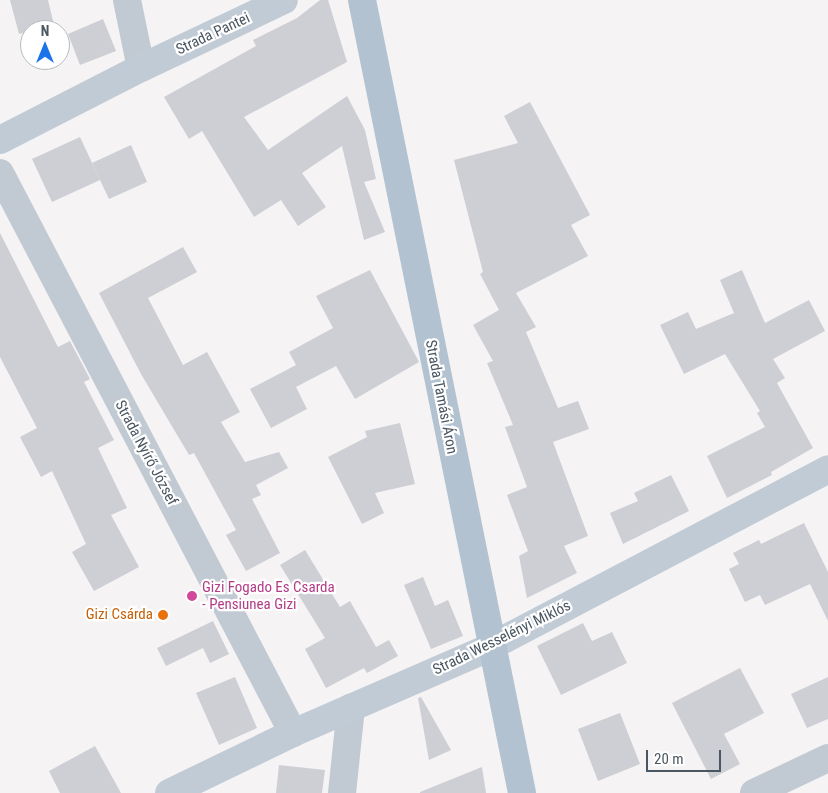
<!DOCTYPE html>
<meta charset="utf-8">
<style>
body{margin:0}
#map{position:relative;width:828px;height:793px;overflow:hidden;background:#f5f3f3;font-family:"Roboto Condensed",sans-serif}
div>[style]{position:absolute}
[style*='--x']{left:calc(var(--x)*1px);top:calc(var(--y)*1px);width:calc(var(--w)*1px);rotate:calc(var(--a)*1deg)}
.building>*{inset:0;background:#cdcfd5}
.street>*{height:28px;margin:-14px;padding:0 14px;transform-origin:14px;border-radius:14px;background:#c1cad2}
.secondary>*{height:28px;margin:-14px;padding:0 14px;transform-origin:14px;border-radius:14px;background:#c1cbd6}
.primary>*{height:28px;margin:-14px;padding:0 14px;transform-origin:14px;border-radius:14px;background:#b3c2d1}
.dots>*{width:14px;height:14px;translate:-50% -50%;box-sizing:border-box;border:2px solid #fff;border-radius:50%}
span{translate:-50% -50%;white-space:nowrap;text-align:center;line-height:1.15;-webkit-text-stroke:4.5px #fff;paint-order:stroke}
.street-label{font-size:15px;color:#4a5661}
.hotel-label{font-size:15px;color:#b23c85}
.left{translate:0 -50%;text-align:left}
.food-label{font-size:15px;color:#c56008}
.right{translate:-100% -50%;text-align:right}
.north{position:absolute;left:20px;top:20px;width:50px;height:50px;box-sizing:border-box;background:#fff;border:1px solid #b7bbc0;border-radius:50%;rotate:0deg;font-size:14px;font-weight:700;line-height:20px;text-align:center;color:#4a5661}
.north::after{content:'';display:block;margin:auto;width:18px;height:22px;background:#1a73e8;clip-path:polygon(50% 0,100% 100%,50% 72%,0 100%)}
.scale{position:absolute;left:646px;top:750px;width:75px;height:22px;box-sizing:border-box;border:2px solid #4a5661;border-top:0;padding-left:6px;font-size:15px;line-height:18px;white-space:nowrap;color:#4a5661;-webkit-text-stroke:4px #fff;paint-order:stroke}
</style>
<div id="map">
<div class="building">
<div style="clip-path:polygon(10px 0,48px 0,54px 25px,19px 34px)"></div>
<div style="clip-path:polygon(320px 0,328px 0,347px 62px,244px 117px,268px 150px,347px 96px,365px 130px,376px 179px,364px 182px,385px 232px,364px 240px,342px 146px,302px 173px,326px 207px,298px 226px,281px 200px,254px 217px,202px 131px,189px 139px,164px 97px,256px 46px,253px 40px,297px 18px)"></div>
<div style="clip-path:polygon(103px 19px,116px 51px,80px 65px,68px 34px)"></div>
<div style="clip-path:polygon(530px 102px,590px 215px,571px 225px,588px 256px,516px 293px,536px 327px,526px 332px,558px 408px,578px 401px,589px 429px,553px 442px,588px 536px,564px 546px,577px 573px,527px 598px,519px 556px,528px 551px,507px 495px,527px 487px,505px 427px,513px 425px,487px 363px,493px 361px,473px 325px,499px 310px,480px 274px,483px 272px,454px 160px,518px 143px,504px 116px)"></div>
<div style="clip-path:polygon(80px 137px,100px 180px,52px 202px,32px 159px)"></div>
<div style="clip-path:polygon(131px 145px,147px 182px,109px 199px,92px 163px)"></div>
<div style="clip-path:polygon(0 233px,58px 347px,70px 341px,90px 379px,84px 382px,114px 440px,98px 448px,127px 508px,111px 515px,139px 567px,94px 591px,72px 552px,86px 544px,52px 471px,41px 477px,20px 437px,37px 428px,0 357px)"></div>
<div style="clip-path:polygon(183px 247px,197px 272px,148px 298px,183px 365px,207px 352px,240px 412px,221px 422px,245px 462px,279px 452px,288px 468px,256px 485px,261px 495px,252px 499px,280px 553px,246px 571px,226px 535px,236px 530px,194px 453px,189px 455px,141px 374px,99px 293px)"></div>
<div style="clip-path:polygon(370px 270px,419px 362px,355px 399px,336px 366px,296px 387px,307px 409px,271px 428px,250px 389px,296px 365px,289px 352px,333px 328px,316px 296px)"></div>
<div style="clip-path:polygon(742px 270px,765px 323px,809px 300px,825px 331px,773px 359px,785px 378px,777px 383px,813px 448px,771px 472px,772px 475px,727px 498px,707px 456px,765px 427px,757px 413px,760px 411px,725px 354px,684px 374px,660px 325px,688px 312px,696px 329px,734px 313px,720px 280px)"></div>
<div style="clip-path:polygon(400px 423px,415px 484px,375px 493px,384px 513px,362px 524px,328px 457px,367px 437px,365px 431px)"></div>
<div style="clip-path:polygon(671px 475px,689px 511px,623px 544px,610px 513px,638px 501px,634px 493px)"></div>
<div style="clip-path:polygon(804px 523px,828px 572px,828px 621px,810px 584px,765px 605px,760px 595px,745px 602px,729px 569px,739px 564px,733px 553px,759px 540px,761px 544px)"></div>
<div style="clip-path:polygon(305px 550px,340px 607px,350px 601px,376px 647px,389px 640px,398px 656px,367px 673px,364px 668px,326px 688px,305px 649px,325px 638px,280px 565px)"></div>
<div style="clip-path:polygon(423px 577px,435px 606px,448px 600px,463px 636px,431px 649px,404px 585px)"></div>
<div style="clip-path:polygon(213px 621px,229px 654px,210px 663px,203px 648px,166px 666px,157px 648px)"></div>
<div style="clip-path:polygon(583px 623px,592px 641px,612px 632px,627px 663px,561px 695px,537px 646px)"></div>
<div style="clip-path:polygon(740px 668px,764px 713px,724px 734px,740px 764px,711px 779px,672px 703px)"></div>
<div style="clip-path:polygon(235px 677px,257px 728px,219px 745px,196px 693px)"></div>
<div style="clip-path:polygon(828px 677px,828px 719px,807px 728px,791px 694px)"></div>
<div style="clip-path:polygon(421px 697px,451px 750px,429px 760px,418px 698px)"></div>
<div style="clip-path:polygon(620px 713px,640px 764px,598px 781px,578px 729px)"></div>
<div style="clip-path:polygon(95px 746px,121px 793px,60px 793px,49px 771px)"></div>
<div style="clip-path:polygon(279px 765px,325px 770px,322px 793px,276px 793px)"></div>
<div style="clip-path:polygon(482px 767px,486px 793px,420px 793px,420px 792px)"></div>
</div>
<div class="street">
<div style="--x:127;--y:0;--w:69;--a:78.4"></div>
<div style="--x:0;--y:173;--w:632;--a:62.38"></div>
<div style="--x:342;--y:793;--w:86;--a:-84"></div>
<div style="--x:754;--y:793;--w:82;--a:-25.3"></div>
</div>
<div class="secondary">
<div style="--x:0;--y:140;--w:158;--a:-27.1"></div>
<div style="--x:141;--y:68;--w:158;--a:-25.4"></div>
<div style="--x:169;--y:793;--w:138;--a:-25.8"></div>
<div style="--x:293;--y:733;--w:206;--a:-23.5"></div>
<div style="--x:482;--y:651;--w:391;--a:-27.7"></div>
</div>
<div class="primary">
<div style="--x:362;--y:0;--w:809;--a:78.59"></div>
</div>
<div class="dots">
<div style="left:192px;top:596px;background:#d1479c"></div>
<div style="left:163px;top:615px;background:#e8710a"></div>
</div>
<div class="street-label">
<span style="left:213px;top:34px;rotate:-25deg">Strada Pantei</span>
<span style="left:441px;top:397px;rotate:79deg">Strada Tamási Áron</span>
<span style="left:146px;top:453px;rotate:62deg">Strada Nyírő József</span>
<span style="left:502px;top:638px;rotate:-26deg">Strada Wesselényi Miklós</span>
</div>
<div class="hotel-label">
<span class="left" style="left:202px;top:596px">Gizi Fogado Es Csarda<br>- Pensiunea Gizi</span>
</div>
<div class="food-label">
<span class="right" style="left:153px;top:615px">Gizi Csárda</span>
</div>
<div class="north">N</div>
<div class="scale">20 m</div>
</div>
